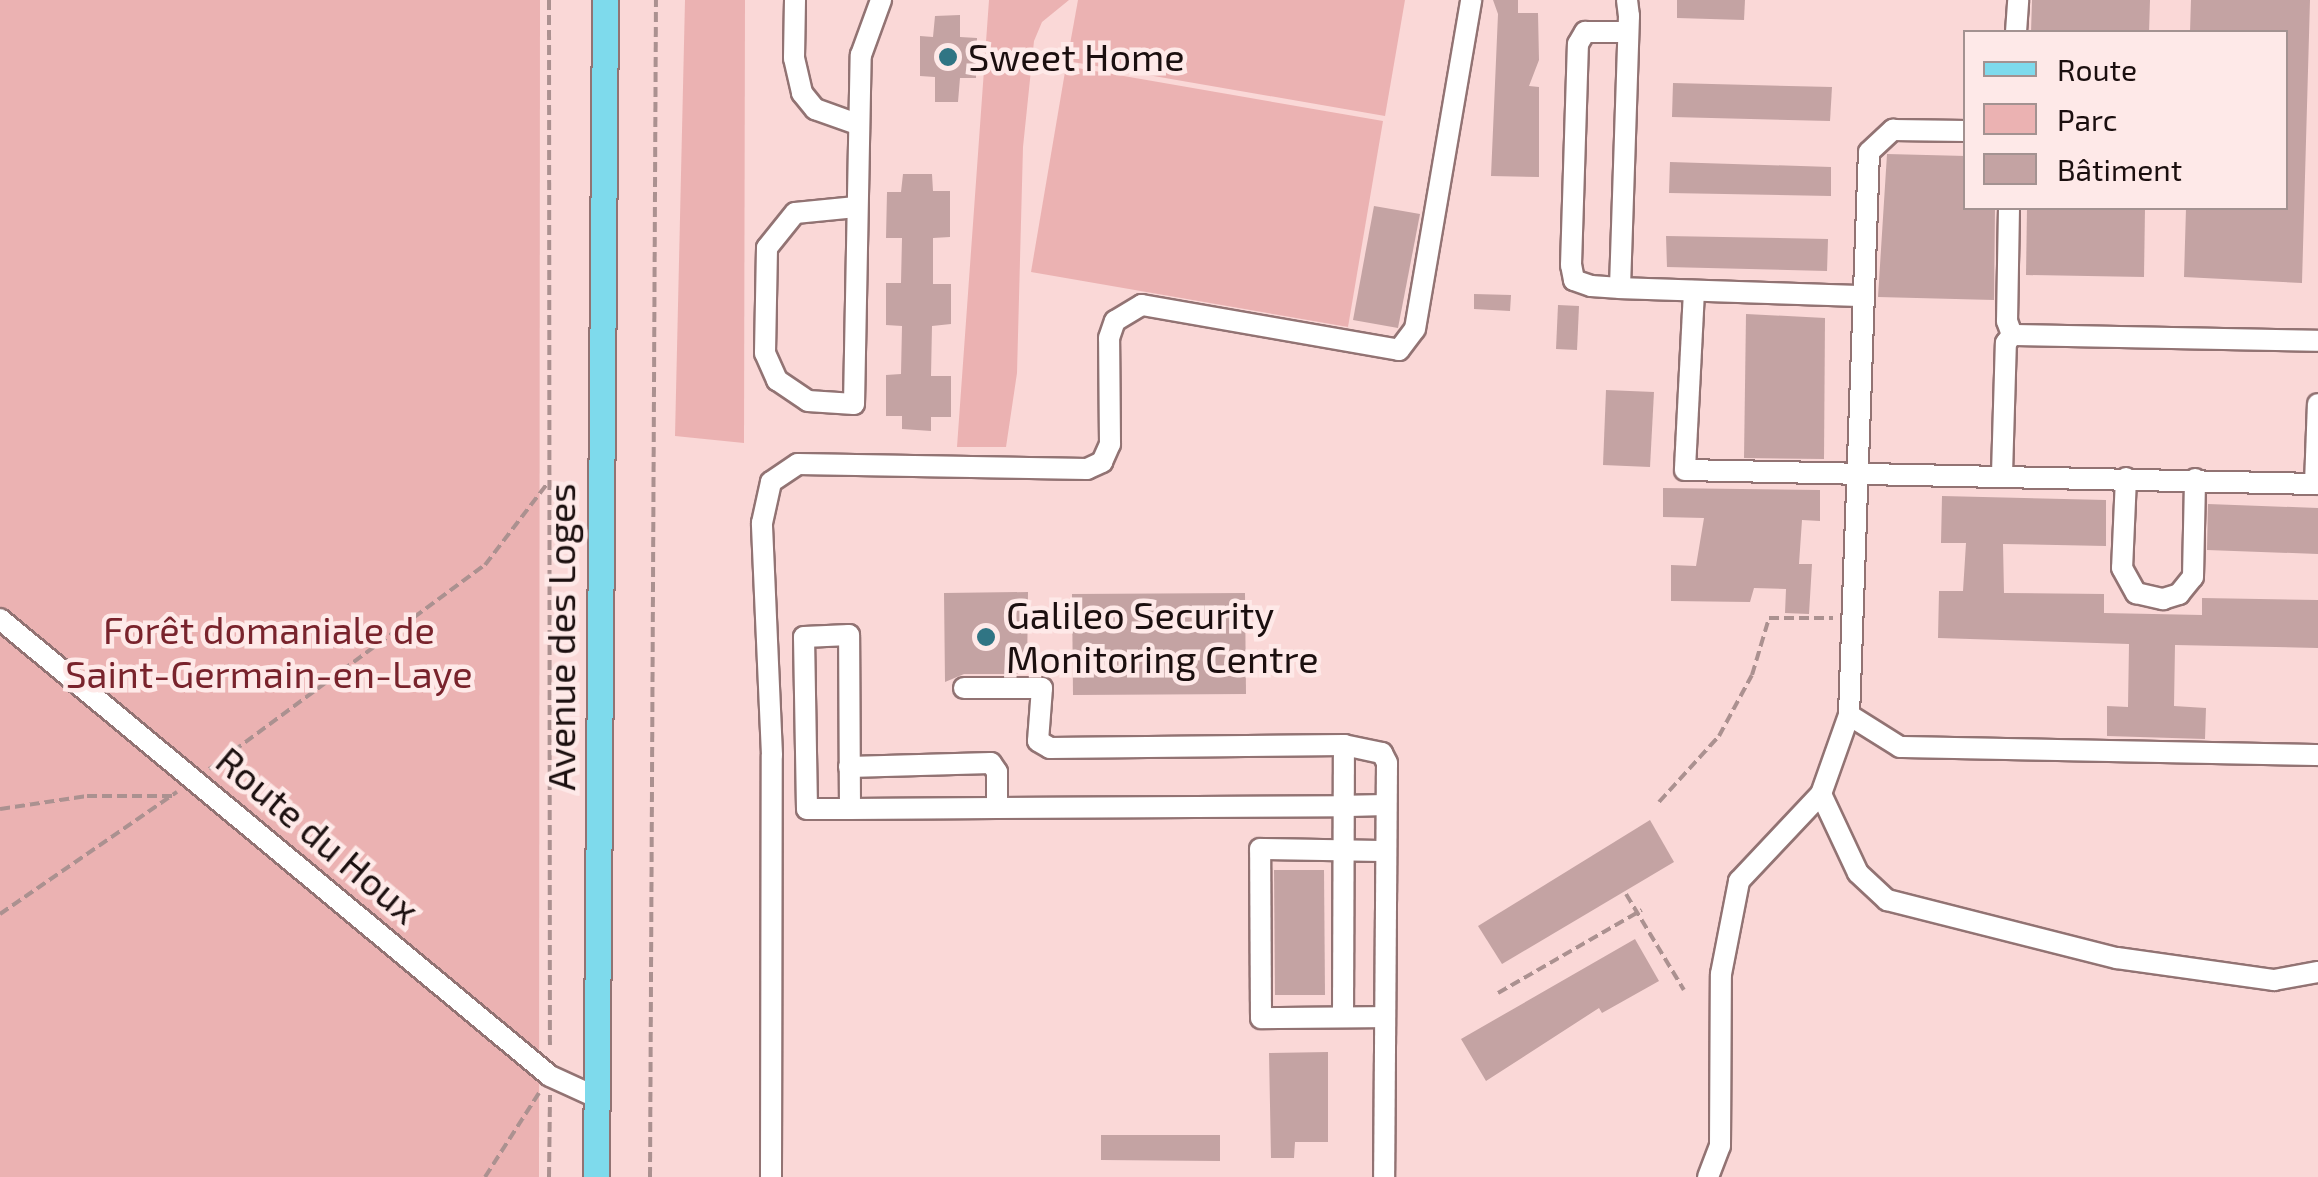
<!DOCTYPE html>
<meta charset="utf-8">
<style>
body{margin:0}
#map{position:relative;width:2318px;height:1177px;overflow:hidden;background:#fad8d7;font-family:"Exo 2",sans-serif}
div>[style]{position:absolute}
[style*='--x']{left:calc(var(--x)*1px);top:calc(var(--y)*1px);width:calc(var(--w)*1px);rotate:calc(var(--a)*1deg)}
.green>*{inset:0;background:#ebb2b2}
.building>*{inset:0;background:#c4a3a3}
.path>*{height:4px;margin-top:-2px;transform-origin:0;background:repeating-linear-gradient(90deg,#ab9190 0 10px,transparent 0 15px)}
.roads{filter:drop-shadow(2px 0 #927373) drop-shadow(-2px 0 #927373) drop-shadow(0 2px #927373) drop-shadow(0 -2px #927373)}
.minor>*{height:20px;margin:-10px;padding:0 10px;transform-origin:10px;border-radius:10px;background:#fff}
.major>*{height:25px;margin:-12.5px;padding:0 12.5px;transform-origin:12.5px;border-radius:12.5px;background:#7edaec}
.dots>*{width:28px;height:28px;translate:-50% -50%;box-sizing:border-box;border:5px solid #fee9e8;border-radius:50%}
span{translate:-50% -50%;white-space:nowrap;text-align:center;line-height:1.15;-webkit-text-stroke:9px #fee9e8;paint-order:stroke}
.poi-label{font-size:38px;color:#1b0f0f}
.left{translate:0 -50%;text-align:left}
.park-label{font-size:38px;color:#79232c}
.street-label{font-size:38px;color:#1b0f0f}
.legend{position:absolute;left:1963px;top:30px;width:325px;height:180px;box-sizing:border-box;background:#fee9e8;border:2px solid #a39291;margin:0;padding:12px 18px;list-style:none;font-size:30px;color:#1b0f0f}
.legend li{display:flex;align-items:center;gap:20px;height:50px}
.legend b{width:50px;border:2px solid #a39291}
</style>
<div id="map">
<div class="green">
<div style="clip-path:polygon(0 0,540px 0,539px 1177px,0 1177px)"></div>
<div style="clip-path:polygon(685px 0,745px 0,744px 443px,675px 436px)"></div>
<div style="clip-path:polygon(989px 0,1069px 0,1042px 22px,1034px 41px,1023px 147px,1017px 373px,1006px 447px,957px 447px)"></div>
<div style="clip-path:polygon(1078px 0,1405px 0,1385px 116px,1067px 61px)"></div>
<div style="clip-path:polygon(1066px 66px,1383px 121px,1348px 327px,1031px 272px)"></div>
</div>
<div class="building">
<div style="clip-path:polygon(1493px 0,1518px 0,1518px 13px,1538px 13px,1539px 60px,1529px 86px,1539px 87px,1539px 177px,1491px 176px,1498px 14px)"></div>
<div style="clip-path:polygon(1677px 0,1745px 0,1744px 20px,1677px 18px)"></div>
<div style="clip-path:polygon(2032px 0,2150px 0,2149px 32px,2031px 32px)"></div>
<div style="clip-path:polygon(2191px 0,2310px 0,2302px 283px,2184px 277px,2186px 208px,2286px 208px,2286px 32px,2190px 32px)"></div>
<div style="clip-path:polygon(960px 15px,960px 37px,977px 38px,976px 78px,960px 78px,958px 102px,935px 102px,935px 77px,920px 76px,920px 36px,933px 37px,935px 16px)"></div>
<div style="clip-path:polygon(1673px 83px,1832px 87px,1830px 121px,1672px 117px)"></div>
<div style="clip-path:polygon(1887px 154px,1966px 156px,1966px 208px,1995px 208px,1994px 300px,1878px 297px)"></div>
<div style="clip-path:polygon(1670px 162px,1831px 167px,1831px 196px,1669px 193px)"></div>
<div style="clip-path:polygon(903px 174px,932px 174px,933px 191px,950px 191px,950px 237px,933px 238px,933px 284px,951px 284px,951px 324px,932px 326px,931px 376px,951px 376px,951px 417px,931px 417px,931px 431px,902px 429px,902px 416px,886px 416px,886px 375px,901px 374px,902px 326px,886px 325px,886px 283px,901px 283px,902px 238px,886px 238px,887px 192px,901px 192px)"></div>
<div style="clip-path:polygon(1374px 206px,1420px 214px,1398px 328px,1353px 320px)"></div>
<div style="clip-path:polygon(2027px 208px,2145px 208px,2144px 277px,2026px 275px)"></div>
<div style="clip-path:polygon(1666px 236px,1828px 239px,1827px 271px,1667px 267px)"></div>
<div style="clip-path:polygon(1474px 294px,1511px 295px,1510px 311px,1474px 309px)"></div>
<div style="clip-path:polygon(1558px 305px,1579px 306px,1577px 350px,1556px 349px)"></div>
<div style="clip-path:polygon(1746px 314px,1825px 318px,1824px 459px,1744px 458px)"></div>
<div style="clip-path:polygon(1606px 390px,1654px 392px,1650px 467px,1603px 465px)"></div>
<div style="clip-path:polygon(1663px 488px,1820px 490px,1820px 521px,1802px 520px,1799px 564px,1812px 564px,1809px 614px,1785px 613px,1786px 589px,1754px 588px,1750px 602px,1671px 601px,1671px 565px,1696px 566px,1704px 518px,1663px 517px)"></div>
<div style="clip-path:polygon(1942px 496px,2106px 500px,2106px 546px,2003px 544px,2004px 593px,2104px 594px,2104px 613px,2202px 615px,2202px 598px,2318px 600px,2318px 648px,2175px 645px,2174px 706px,2206px 708px,2205px 739px,2107px 736px,2107px 706px,2128px 707px,2129px 644px,1938px 638px,1939px 591px,1963px 591px,1966px 543px,1941px 543px)"></div>
<div style="clip-path:polygon(2208px 504px,2318px 508px,2318px 554px,2207px 550px)"></div>
<div style="clip-path:polygon(1028px 592px,1027px 674px,964px 674px,945px 682px,944px 593px)"></div>
<div style="clip-path:polygon(1245px 593px,1246px 694px,1073px 695px,1072px 594px)"></div>
<div style="clip-path:polygon(1650px 820px,1674px 862px,1502px 964px,1478px 926px)"></div>
<div style="clip-path:polygon(1274px 870px,1324px 870px,1325px 995px,1275px 995px)"></div>
<div style="clip-path:polygon(1635px 939px,1659px 981px,1602px 1013px,1599px 1008px,1486px 1081px,1461px 1039px)"></div>
<div style="clip-path:polygon(1328px 1052px,1328px 1142px,1295px 1142px,1294px 1158px,1271px 1158px,1269px 1053px)"></div>
<div style="clip-path:polygon(1101px 1135px,1220px 1135px,1220px 1161px,1101px 1160px)"></div>
</div>
<div class="path">
<div style="--x:549;--y:0;--w:1050;--a:89.95"></div>
<div style="--x:209;--y:769;--w:343;--a:-36.5"></div>
<div style="--x:485;--y:565;--w:102;--a:-52.6"></div>
<div style="--x:1659;--y:802;--w:89;--a:-47.7"></div>
<div style="--x:1719;--y:736;--w:69;--a:-61.6"></div>
<div style="--x:1752;--y:675;--w:59;--a:-73.4"></div>
<div style="--x:1769;--y:618;--w:64;--a:0"></div>
<div style="--x:0;--y:809;--w:88;--a:-8.5"></div>
<div style="--x:87;--y:796;--w:85;--a:0"></div>
<div style="--x:1626;--y:894;--w:112;--a:58.9"></div>
<div style="--x:0;--y:914;--w:215;--a:-34.6"></div>
<div style="--x:1498;--y:993;--w:166;--a:-30"></div>
<div style="--x:485;--y:1177;--w:100;--a:-57.3"></div>
<div style="--x:549;--y:1177;--w:82;--a:-89.3"></div>
<div style="--x:650;--y:1177;--w:1177;--a:-89.71"></div>
</div>
<div class="roads">
<div class="minor">
<div style="--x:795;--y:0;--w:58;--a:91"></div>
<div style="--x:794;--y:58;--w:36;--a:77"></div>
<div style="--x:802;--y:93;--w:21;--a:51"></div>
<div style="--x:815;--y:109;--w:45;--a:19.7"></div>
<div style="--x:1627;--y:0;--w:16;--a:83"></div>
<div style="--x:1629;--y:16;--w:272;--a:91.9"></div>
<div style="--x:1620;--y:288;--w:29;--a:-176"></div>
<div style="--x:1591;--y:286;--w:18;--a:-161"></div>
<div style="--x:1574;--y:280;--w:15;--a:-101"></div>
<div style="--x:1571;--y:265;--w:221;--a:-88.2"></div>
<div style="--x:1578;--y:44;--w:14;--a:-60"></div>
<div style="--x:1585;--y:32;--w:43;--a:0"></div>
<div style="--x:2016;--y:32;--w:32;--a:-86"></div>
<div style="--x:856;--y:207;--w:61;--a:174.4"></div>
<div style="--x:795;--y:213;--w:45;--a:128.7"></div>
<div style="--x:767;--y:248;--w:105;--a:91.1"></div>
<div style="--x:765;--y:353;--w:30;--a:66"></div>
<div style="--x:777;--y:380;--w:37;--a:34"></div>
<div style="--x:808;--y:401;--w:46;--a:3.7"></div>
<div style="--x:854;--y:404;--w:349;--a:-88.9"></div>
<div style="--x:861;--y:55;--w:59;--a:-70"></div>
<div style="--x:2009;--y:208;--w:113;--a:91"></div>
<div style="--x:2007;--y:321;--w:15;--a:70"></div>
<div style="--x:1620;--y:288;--w:244;--a:1.9"></div>
<div style="--x:1694;--y:291;--w:179;--a:92.9"></div>
<div style="--x:1685;--y:470;--w:633;--a:1.27"></div>
<div style="--x:2002;--y:474;--w:131;--a:-88.3"></div>
<div style="--x:2006;--y:343;--w:10;--a:-53"></div>
<div style="--x:2012;--y:335;--w:306;--a:1.1"></div>
<div style="--x:2126;--y:478;--w:90;--a:92.5"></div>
<div style="--x:2122;--y:568;--w:29;--a:61"></div>
<div style="--x:2136;--y:593;--w:28;--a:13"></div>
<div style="--x:2163;--y:599;--w:17;--a:-17"></div>
<div style="--x:2179;--y:594;--w:22;--a:-51"></div>
<div style="--x:2193;--y:577;--w:98;--a:-88.8"></div>
<div style="--x:2315;--y:484;--w:80;--a:-87.9"></div>
<div style="--x:0;--y:619;--w:715;--a:39.72"></div>
<div style="--x:550;--y:1076;--w:51;--a:24.5"></div>
<div style="--x:964;--y:688;--w:78;--a:0"></div>
<div style="--x:1042;--y:688;--w:53;--a:94.3"></div>
<div style="--x:1038;--y:741;--w:14;--a:30"></div>
<div style="--x:1050;--y:748;--w:294;--a:-0.6"></div>
<div style="--x:1344;--y:745;--w:39;--a:12"></div>
<div style="--x:1382;--y:753;--w:11;--a:63"></div>
<div style="--x:1387;--y:763;--w:414;--a:90.4"></div>
<div style="--x:1849;--y:715;--w:60;--a:32.1"></div>
<div style="--x:1900;--y:747;--w:418;--a:1.1"></div>
<div style="--x:849;--y:767;--w:142;--a:-1.6"></div>
<div style="--x:991;--y:763;--w:11;--a:56"></div>
<div style="--x:997;--y:772;--w:36;--a:90"></div>
<div style="--x:1821;--y:794;--w:87;--a:64.9"></div>
<div style="--x:1858;--y:873;--w:40;--a:43"></div>
<div style="--x:1887;--y:900;--w:237;--a:14.2"></div>
<div style="--x:2117;--y:958;--w:159;--a:8"></div>
<div style="--x:2274;--y:980;--w:45;--a:-10.3"></div>
<div style="--x:850;--y:809;--w:174;--a:-90.3"></div>
<div style="--x:849;--y:635;--w:45;--a:177.5"></div>
<div style="--x:804;--y:637;--w:172;--a:89"></div>
<div style="--x:807;--y:809;--w:43;--a:0"></div>
<div style="--x:850;--y:809;--w:147;--a:-0.4"></div>
<div style="--x:997;--y:808;--w:347;--a:-0.3"></div>
<div style="--x:1344;--y:806;--w:42;--a:-1.4"></div>
<div style="--x:1343;--y:1017;--w:272;--a:-89.8"></div>
<div style="--x:1385;--y:1017;--w:124;--a:179.5"></div>
<div style="--x:1261;--y:1018;--w:169;--a:-90.3"></div>
<div style="--x:1260;--y:849;--w:126;--a:0.9"></div>
<div style="--x:771;--y:1177;--w:422;--a:-89.9"></div>
<div style="--x:772;--y:755;--w:232;--a:-92.5"></div>
<div style="--x:762;--y:523;--w:42;--a:-77.6"></div>
<div style="--x:771;--y:482;--w:32;--a:-34"></div>
<div style="--x:798;--y:464;--w:289;--a:1"></div>
<div style="--x:1087;--y:469;--w:17;--a:-25"></div>
<div style="--x:1102;--y:462;--w:20;--a:-66"></div>
<div style="--x:1110;--y:444;--w:106;--a:-90.5"></div>
<div style="--x:1109;--y:338;--w:18;--a:-71"></div>
<div style="--x:1115;--y:321;--w:31;--a:-31"></div>
<div style="--x:1142;--y:305;--w:261;--a:9.9"></div>
<div style="--x:1399;--y:350;--w:26;--a:-53"></div>
<div style="--x:1415;--y:329;--w:334;--a:-80.3"></div>
<div style="--x:1708;--y:1177;--w:33;--a:-69"></div>
<div style="--x:1720;--y:1146;--w:172;--a:-89.7"></div>
<div style="--x:1721;--y:974;--w:95;--a:-79"></div>
<div style="--x:1739;--y:881;--w:120;--a:-46.7"></div>
<div style="--x:1821;--y:794;--w:84;--a:-70.5"></div>
<div style="--x:1849;--y:715;--w:563;--a:-87.97"></div>
<div style="--x:1869;--y:152;--w:33;--a:-43"></div>
<div style="--x:1893;--y:130;--w:73;--a:0.8"></div>
</div>
<div class="major">
<div style="--x:596;--y:1177;--w:1177;--a:-89.56"></div>
</div>
</div>
<div class="dots">
<div style="left:948px;top:57px;background:#307584"></div>
<div style="left:986px;top:637px;background:#307584"></div>
</div>
<div class="poi-label">
<span class="left" style="left:968px;top:57px">Sweet Home</span>
<span class="left" style="left:1006px;top:637px">Galileo Security<br>Monitoring Centre</span>
</div>
<div class="park-label">
<span style="left:269px;top:652px">Forêt domaniale de<br>Saint-Germain-en-Laye</span>
</div>
<div class="street-label">
<span style="left:561px;top:637px;rotate:-90deg">Avenue des Loges</span>
<span style="left:318px;top:835px;rotate:40deg">Route du Houx</span>
</div>
<ul class="legend">
<li><b style="height:12px;background:#7edaec"></b>Route</li>
<li><b style="height:28px;background:#ebb2b2"></b>Parc</li>
<li><b style="height:28px;background:#c4a3a3"></b>Bâtiment</li>
</ul>
</div>
